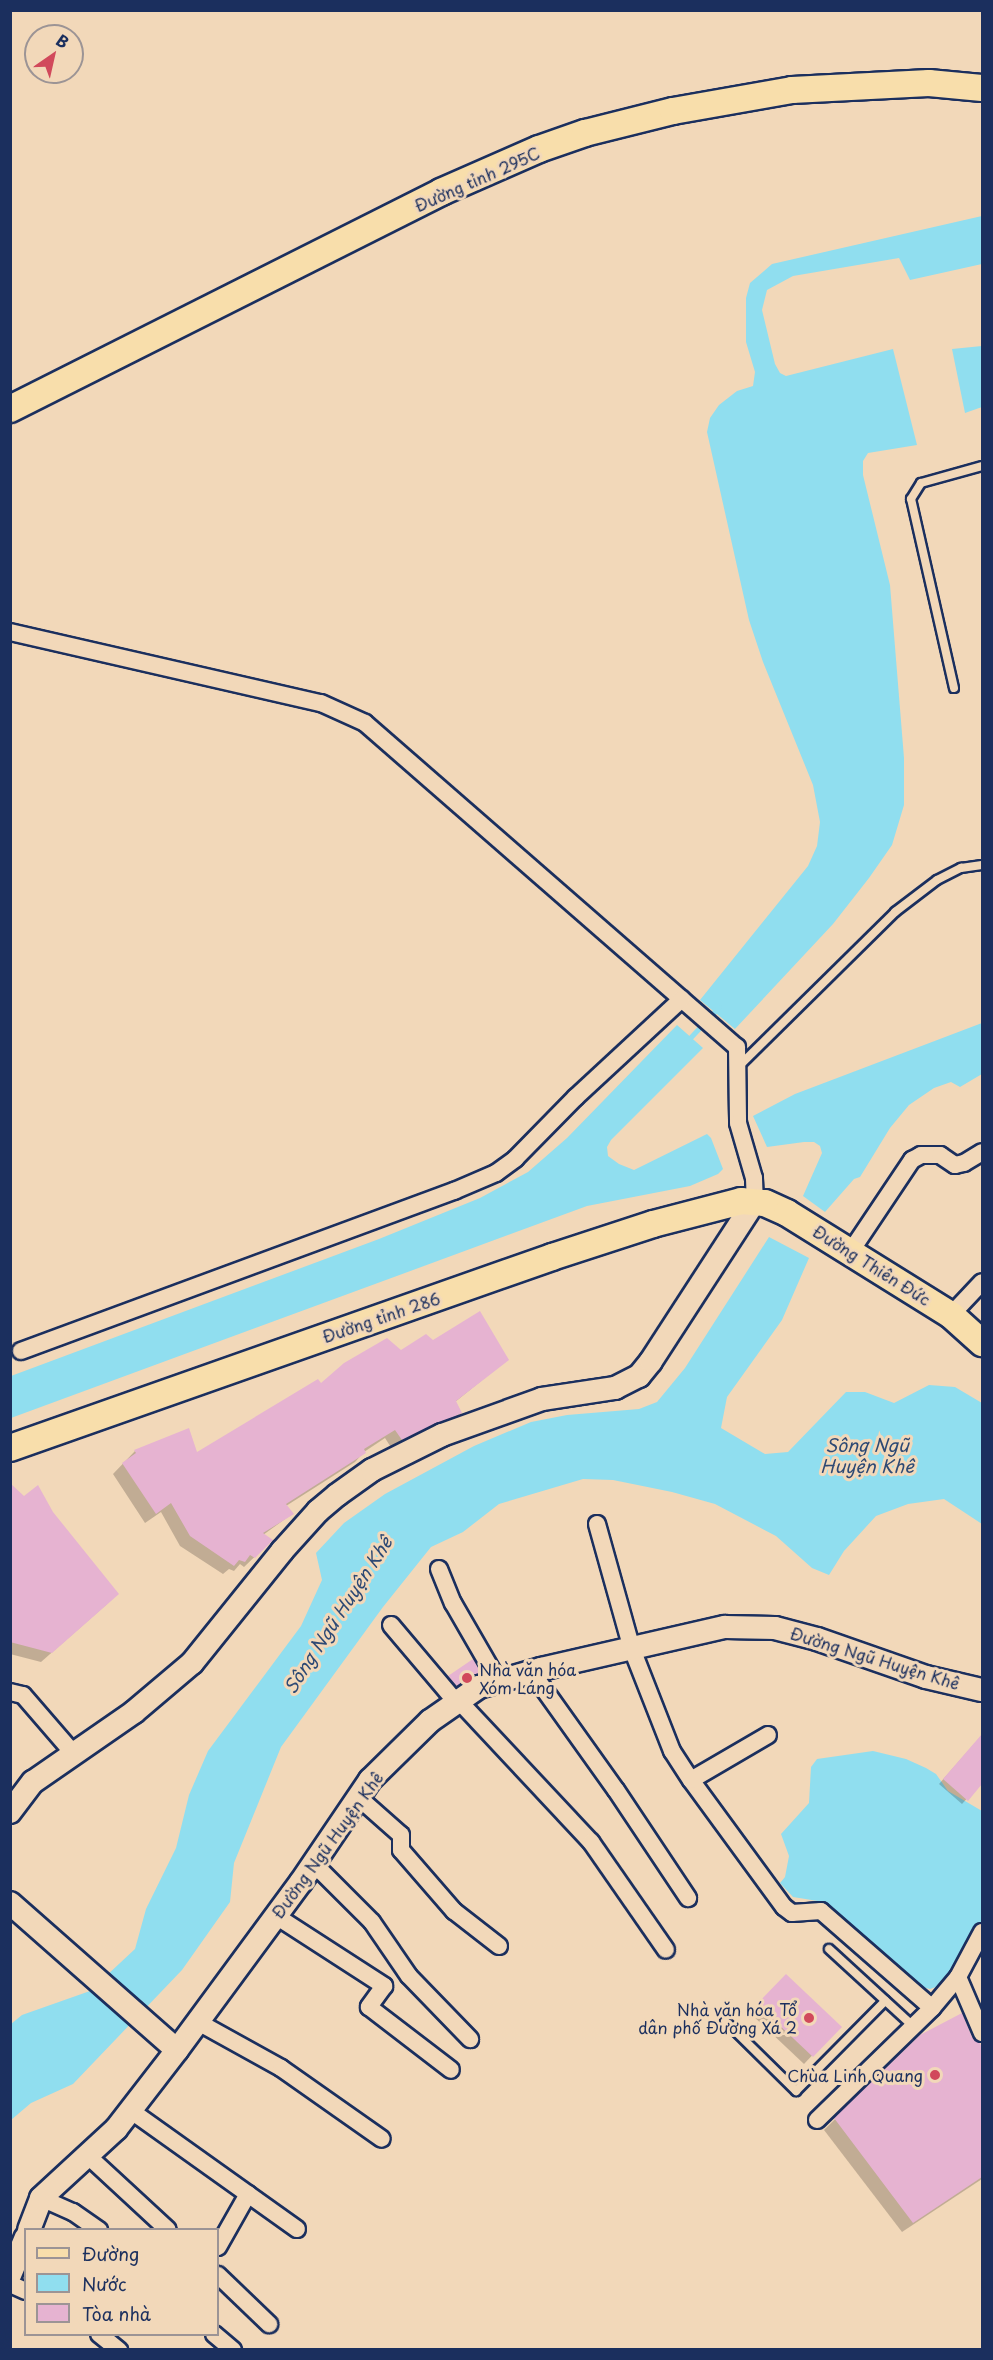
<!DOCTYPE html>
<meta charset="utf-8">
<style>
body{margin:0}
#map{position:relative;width:993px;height:2360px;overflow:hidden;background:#f2d8b9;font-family:"Playpen Sans",sans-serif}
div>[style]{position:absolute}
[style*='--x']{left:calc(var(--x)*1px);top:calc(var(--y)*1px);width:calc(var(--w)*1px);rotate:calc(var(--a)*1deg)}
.water>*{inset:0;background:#90deef}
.shadow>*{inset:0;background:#0003}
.stream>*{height:5px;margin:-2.5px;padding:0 2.5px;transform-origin:2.5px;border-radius:2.5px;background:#90deef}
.building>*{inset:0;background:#e6b3d1}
.roads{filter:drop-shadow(2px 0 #1b2f5e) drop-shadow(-2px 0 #1b2f5e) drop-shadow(0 2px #1b2f5e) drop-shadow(0 -2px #1b2f5e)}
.lane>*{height:8px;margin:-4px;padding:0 4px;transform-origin:4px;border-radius:4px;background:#f2d8b9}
.street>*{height:16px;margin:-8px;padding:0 8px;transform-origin:8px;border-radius:8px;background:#f2d8b9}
.secondary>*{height:22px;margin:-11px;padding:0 11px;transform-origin:11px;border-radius:11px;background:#f2d8b9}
.primary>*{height:26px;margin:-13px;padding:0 13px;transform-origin:13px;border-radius:13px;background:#f8deab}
.dots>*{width:16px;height:16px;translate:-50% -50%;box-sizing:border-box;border:3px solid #f2d8b9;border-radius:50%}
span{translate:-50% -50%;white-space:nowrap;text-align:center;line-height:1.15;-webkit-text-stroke:6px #f2d8b9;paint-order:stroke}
.street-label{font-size:16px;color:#1b2f5e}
.poi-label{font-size:16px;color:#1b2f5e}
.left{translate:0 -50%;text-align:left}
.right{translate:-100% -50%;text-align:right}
.water-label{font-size:18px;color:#2d4974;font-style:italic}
.frame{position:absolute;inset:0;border:12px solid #1b2f5e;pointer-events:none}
.legend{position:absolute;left:24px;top:2228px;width:195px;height:108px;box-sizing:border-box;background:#f2d8b9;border:2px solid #9c9495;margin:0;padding:8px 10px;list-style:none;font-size:18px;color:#1b2f5e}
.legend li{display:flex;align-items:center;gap:12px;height:30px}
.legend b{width:30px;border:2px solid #9c9495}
.north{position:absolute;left:24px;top:24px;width:60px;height:60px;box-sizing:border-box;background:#f2d8b9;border:2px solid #9c9495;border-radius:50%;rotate:34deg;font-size:16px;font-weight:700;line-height:24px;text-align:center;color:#1b2f5e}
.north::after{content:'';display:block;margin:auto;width:21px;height:27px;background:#d1495b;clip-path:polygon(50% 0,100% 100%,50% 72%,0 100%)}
</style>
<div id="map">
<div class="water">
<div style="clip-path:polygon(982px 216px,982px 264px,910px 280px,899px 258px,793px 276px,767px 290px,762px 310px,775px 364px,780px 373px,786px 376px,893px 349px,917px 445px,868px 453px,863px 461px,863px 475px,890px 585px,904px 758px,904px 805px,892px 845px,869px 878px,833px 924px,735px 1029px,700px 1000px,808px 866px,817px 846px,820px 822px,813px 785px,763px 662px,749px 620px,707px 432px,710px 418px,719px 405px,737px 391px,753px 386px,755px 372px,746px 342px,746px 298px,750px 283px,772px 264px)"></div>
<div style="clip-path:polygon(982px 346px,982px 407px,965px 413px,952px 349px)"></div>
<div style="clip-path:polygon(982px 1023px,982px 1074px,960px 1087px,951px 1082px,934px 1088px,909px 1105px,890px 1128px,860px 1177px,854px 1179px,825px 1212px,803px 1196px,822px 1153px,820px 1146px,814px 1142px,804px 1142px,767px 1147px,753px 1116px,795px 1094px)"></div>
<div style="clip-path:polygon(677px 1025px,703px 1048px,611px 1140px,607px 1147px,608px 1156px,619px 1164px,634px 1170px,707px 1134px,711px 1138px,723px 1169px,718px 1174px,690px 1186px,587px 1206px,11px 1418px,11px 1376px,379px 1239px,480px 1198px,528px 1172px,567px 1138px)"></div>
<div style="clip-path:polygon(769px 1237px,809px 1258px,782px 1320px,727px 1397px,721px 1428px,765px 1454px,788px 1452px,846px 1392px,865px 1392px,894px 1403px,929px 1385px,955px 1387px,982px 1403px,982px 1524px,944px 1499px,908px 1504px,876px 1516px,844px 1551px,829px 1575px,812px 1568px,776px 1536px,715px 1504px,672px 1492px,613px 1480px,583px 1479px,499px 1504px,463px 1532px,431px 1547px,383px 1607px,281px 1747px,234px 1863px,230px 1902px,182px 1970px,73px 2084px,31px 2103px,11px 2120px,11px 2024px,22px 2015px,90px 1991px,135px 1949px,146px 1909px,176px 1848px,189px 1795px,208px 1751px,301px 1626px,322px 1580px,316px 1553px,344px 1523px,385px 1494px,474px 1446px,531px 1422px,567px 1415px,639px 1409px,657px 1402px,685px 1368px)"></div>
<div style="clip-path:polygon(873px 1751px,906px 1759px,926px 1768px,936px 1774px,948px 1791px,982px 1811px,982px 1923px,957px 1966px,942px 1985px,930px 1989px,921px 1987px,908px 1976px,824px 1902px,793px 1897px,780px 1883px,785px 1877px,789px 1856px,781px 1834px,809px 1803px,811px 1767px,817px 1759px)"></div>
</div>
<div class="shadow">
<div style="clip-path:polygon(432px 1342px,507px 1360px,455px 1402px,461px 1413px,451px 1423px,392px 1449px,385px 1438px,364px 1452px,355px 1462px,286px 1506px,292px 1514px,263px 1535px,271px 1541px,244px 1567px,240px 1564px,234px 1571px,229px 1569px,223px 1574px,180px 1546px,161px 1512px,145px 1523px,113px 1474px,135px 1451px,196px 1454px,321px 1386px,401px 1352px)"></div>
<div style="clip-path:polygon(10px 1485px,107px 1604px,41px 1662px,10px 1654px)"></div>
<div style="clip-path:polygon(472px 1661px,479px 1672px,451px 1690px,444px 1682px)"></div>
<div style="clip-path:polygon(982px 1735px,982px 1782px,962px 1804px,939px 1784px)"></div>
<div style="clip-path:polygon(786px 1976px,839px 2027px,804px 2064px,750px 2013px)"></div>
<div style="clip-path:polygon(920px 2036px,971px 2039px,979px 2044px,982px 2053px,982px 2179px,902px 2232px,824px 2130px)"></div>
</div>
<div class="stream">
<div style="--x:686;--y:1042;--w:48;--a:-46.7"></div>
</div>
<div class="building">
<div style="clip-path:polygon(480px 1311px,509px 1360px,456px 1401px,462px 1413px,402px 1440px,395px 1430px,364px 1449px,366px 1453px,286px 1504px,294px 1514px,263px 1533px,273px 1540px,255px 1558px,250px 1555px,245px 1562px,239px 1560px,234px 1566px,190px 1536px,171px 1503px,156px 1514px,122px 1463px,136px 1453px,134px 1450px,189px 1428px,197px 1452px,318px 1379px,321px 1383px,344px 1363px,387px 1338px,401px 1350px,426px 1334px,433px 1340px)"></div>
<div style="clip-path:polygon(10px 1483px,24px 1496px,38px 1485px,53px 1512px,119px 1594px,52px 1653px,10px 1642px)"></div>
<div style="clip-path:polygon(473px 1659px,481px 1672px,457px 1686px,448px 1676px)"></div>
<div style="clip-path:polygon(982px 1734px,982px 1784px,968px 1801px,943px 1779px)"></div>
<div style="clip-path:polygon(786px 1974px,842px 2027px,813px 2057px,757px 2004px)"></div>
<div style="clip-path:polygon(962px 2013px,972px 2037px,980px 2043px,982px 2049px,982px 2177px,913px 2223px,834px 2118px,920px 2035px)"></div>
</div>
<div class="roads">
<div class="lane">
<div style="--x:954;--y:688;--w:194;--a:-102.8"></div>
<div style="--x:911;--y:499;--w:19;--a:-58"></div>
<div style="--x:921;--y:483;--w:63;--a:-15.6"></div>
<div style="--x:738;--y:1067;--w:221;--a:-44.6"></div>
<div style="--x:895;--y:912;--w:53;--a:-37.3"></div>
<div style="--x:937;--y:880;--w:27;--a:-27"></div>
<div style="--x:961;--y:868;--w:21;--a:-8"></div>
<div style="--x:829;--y:1949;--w:114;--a:42.5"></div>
<div style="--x:725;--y:2021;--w:100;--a:44.6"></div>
<div style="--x:796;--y:2091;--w:127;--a:-45.3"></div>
</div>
<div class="street">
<div style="--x:10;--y:632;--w:319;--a:12.9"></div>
<div style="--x:321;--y:703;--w:48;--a:24.4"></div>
<div style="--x:365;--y:723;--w:493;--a:41.1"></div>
<div style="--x:737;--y:1047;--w:76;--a:89.2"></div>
<div style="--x:738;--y:1123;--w:57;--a:73.8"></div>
<div style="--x:754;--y:1178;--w:23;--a:88"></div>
<div style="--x:851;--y:1251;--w:110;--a:-56.2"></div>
<div style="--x:912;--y:1160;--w:10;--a:-29"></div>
<div style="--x:921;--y:1155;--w:19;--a:0"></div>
<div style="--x:940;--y:1155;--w:18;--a:34"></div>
<div style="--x:955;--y:1165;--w:9;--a:-13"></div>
<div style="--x:964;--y:1163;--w:21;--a:-31"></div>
<div style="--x:951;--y:1315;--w:45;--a:-46.8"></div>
<div style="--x:21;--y:1351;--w:462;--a:-20.3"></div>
<div style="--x:454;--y:1191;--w:46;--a:-23.2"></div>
<div style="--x:496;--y:1173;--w:24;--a:-36"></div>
<div style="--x:515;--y:1159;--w:87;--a:-45.5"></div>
<div style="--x:576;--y:1097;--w:144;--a:-42.8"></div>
<div style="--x:597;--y:1524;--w:130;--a:74.4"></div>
<div style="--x:632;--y:1649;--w:110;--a:68.6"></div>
<div style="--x:672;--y:1751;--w:35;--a:57"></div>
<div style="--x:691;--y:1780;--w:157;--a:53.8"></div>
<div style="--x:784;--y:1907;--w:10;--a:37"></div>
<div style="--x:792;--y:1913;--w:29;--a:-4"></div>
<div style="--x:821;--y:1911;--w:147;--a:41.1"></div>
<div style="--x:439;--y:1569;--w:37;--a:68"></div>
<div style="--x:453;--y:1603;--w:90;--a:60"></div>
<div style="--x:391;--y:1625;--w:102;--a:49.8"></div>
<div style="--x:531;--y:1671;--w:146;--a:54.5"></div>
<div style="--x:616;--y:1790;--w:130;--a:56.3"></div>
<div style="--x:10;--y:1692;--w:13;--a:13"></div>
<div style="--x:23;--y:1695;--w:77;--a:49.2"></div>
<div style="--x:459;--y:1701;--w:193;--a:46.9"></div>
<div style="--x:591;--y:1842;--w:131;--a:55.2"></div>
<div style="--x:691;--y:1780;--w:89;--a:-30.3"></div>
<div style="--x:358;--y:1797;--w:57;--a:41.5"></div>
<div style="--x:401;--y:1835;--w:15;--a:90"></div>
<div style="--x:401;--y:1850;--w:81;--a:49"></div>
<div style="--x:454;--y:1911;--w:57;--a:37.9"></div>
<div style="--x:313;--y:1863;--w:83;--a:45"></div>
<div style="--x:372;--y:1922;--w:65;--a:55.6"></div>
<div style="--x:409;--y:1976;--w:88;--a:45.9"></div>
<div style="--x:276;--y:1916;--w:129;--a:32.9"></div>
<div style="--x:384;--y:1986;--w:26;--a:126"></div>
<div style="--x:369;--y:2007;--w:103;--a:37.5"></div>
<div style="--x:982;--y:1932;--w:51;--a:118.1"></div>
<div style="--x:958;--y:1977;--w:61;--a:66.8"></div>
<div style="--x:198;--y:2022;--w:95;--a:29"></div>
<div style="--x:281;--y:2068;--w:123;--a:35.1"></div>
<div style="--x:130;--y:2110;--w:205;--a:35.5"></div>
<div style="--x:817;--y:2120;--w:161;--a:-44.2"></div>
<div style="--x:932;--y:2008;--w:40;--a:-50"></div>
<div style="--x:87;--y:2155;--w:110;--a:42.8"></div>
<div style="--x:41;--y:2198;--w:35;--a:24"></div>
<div style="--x:73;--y:2212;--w:32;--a:35"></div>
<div style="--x:218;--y:2247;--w:61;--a:-60.5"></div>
<div style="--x:218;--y:2275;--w:71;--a:43.9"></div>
<div style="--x:10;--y:2284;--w:17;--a:24"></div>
<div style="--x:99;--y:2334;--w:26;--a:39"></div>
<div style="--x:214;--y:2334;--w:25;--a:40"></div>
</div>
<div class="secondary">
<div style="--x:10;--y:1812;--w:38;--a:-53"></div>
<div style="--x:33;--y:1782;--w:123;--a:-34.7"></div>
<div style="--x:134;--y:1712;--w:76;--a:-40.2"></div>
<div style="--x:192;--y:1663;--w:144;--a:-51.2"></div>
<div style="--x:282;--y:1551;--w:54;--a:-48"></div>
<div style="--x:318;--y:1511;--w:25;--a:-40"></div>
<div style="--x:337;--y:1495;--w:43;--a:-35.5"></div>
<div style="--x:372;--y:1470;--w:78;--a:-26.6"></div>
<div style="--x:442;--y:1435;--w:106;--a:-19.8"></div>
<div style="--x:542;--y:1399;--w:74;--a:-8.6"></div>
<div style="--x:615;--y:1388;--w:27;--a:-27"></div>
<div style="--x:639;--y:1376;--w:19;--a:-51"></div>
<div style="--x:651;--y:1361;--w:191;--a:-57"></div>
<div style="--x:10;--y:1903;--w:222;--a:41.4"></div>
<div style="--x:29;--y:2230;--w:34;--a:-69"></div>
<div style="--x:41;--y:2198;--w:102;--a:-42.6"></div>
<div style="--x:116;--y:2129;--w:100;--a:-52.3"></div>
<div style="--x:177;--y:2050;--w:209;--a:-53.6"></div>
<div style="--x:301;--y:1882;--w:123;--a:-55.9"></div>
<div style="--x:370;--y:1780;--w:84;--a:-44.5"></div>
<div style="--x:430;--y:1721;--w:60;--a:-34.8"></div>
<div style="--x:479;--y:1687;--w:65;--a:-16.2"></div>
<div style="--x:541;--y:1669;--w:189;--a:-12.9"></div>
<div style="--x:725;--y:1627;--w:50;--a:1.1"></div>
<div style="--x:775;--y:1628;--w:43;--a:14.7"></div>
<div style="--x:817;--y:1639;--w:115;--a:19.2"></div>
<div style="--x:926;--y:1677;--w:57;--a:13.1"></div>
<div style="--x:10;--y:2275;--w:41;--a:-67.2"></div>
</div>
<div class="primary">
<div style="--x:10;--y:409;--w:483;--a:-26.7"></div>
<div style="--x:441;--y:192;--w:107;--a:-23.7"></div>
<div style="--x:539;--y:149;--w:49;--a:-19.2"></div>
<div style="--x:585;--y:133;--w:91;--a:-14"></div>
<div style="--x:673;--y:111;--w:121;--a:-10"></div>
<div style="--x:792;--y:90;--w:137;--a:-2.9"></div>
<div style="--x:929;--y:83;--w:53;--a:5.4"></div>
<div style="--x:10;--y:1448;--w:575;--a:-19.41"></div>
<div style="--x:552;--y:1257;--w:106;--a:-18.1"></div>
<div style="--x:653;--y:1224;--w:91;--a:-14.6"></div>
<div style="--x:741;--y:1201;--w:24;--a:5"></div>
<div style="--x:765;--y:1203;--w:24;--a:24"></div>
<div style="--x:787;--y:1213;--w:193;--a:31.9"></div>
<div style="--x:951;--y:1315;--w:42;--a:42.1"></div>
</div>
</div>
<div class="dots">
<div style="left:467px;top:1678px;background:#d1495b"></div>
<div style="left:809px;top:2018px;background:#d1495b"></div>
<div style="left:935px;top:2075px;background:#d1495b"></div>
</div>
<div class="street-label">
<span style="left:477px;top:179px;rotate:-24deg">Đường tỉnh 295C</span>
<span style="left:872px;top:1265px;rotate:32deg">Đường Thiên Đức</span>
<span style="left:381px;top:1317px;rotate:-19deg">Đường tỉnh 286</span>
<span style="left:875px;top:1658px;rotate:17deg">Đường Ngũ Huyện Khê</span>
<span style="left:327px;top:1845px;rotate:-54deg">Đường Ngũ Huyện Khê</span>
</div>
<div class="poi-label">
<span class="left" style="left:479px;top:1678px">Nhà văn hóa<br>Xóm Láng</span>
<span class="right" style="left:797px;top:2018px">Nhà văn hóa Tổ<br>dân phố Đương Xá 2</span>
<span class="right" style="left:923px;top:2075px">Chùa Linh Quang</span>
</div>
<div class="water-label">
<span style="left:867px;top:1456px">Sông Ngũ<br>Huyện Khê</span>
<span style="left:338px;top:1615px;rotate:-57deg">Sông Ngũ Huyện Khê</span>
</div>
<div class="frame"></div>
<ul class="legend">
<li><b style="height:8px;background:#f8deab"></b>Đường</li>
<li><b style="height:16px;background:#90deef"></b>Nước</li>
<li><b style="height:16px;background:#e6b3d1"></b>Tòa nhà</li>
</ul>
<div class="north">B</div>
</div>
